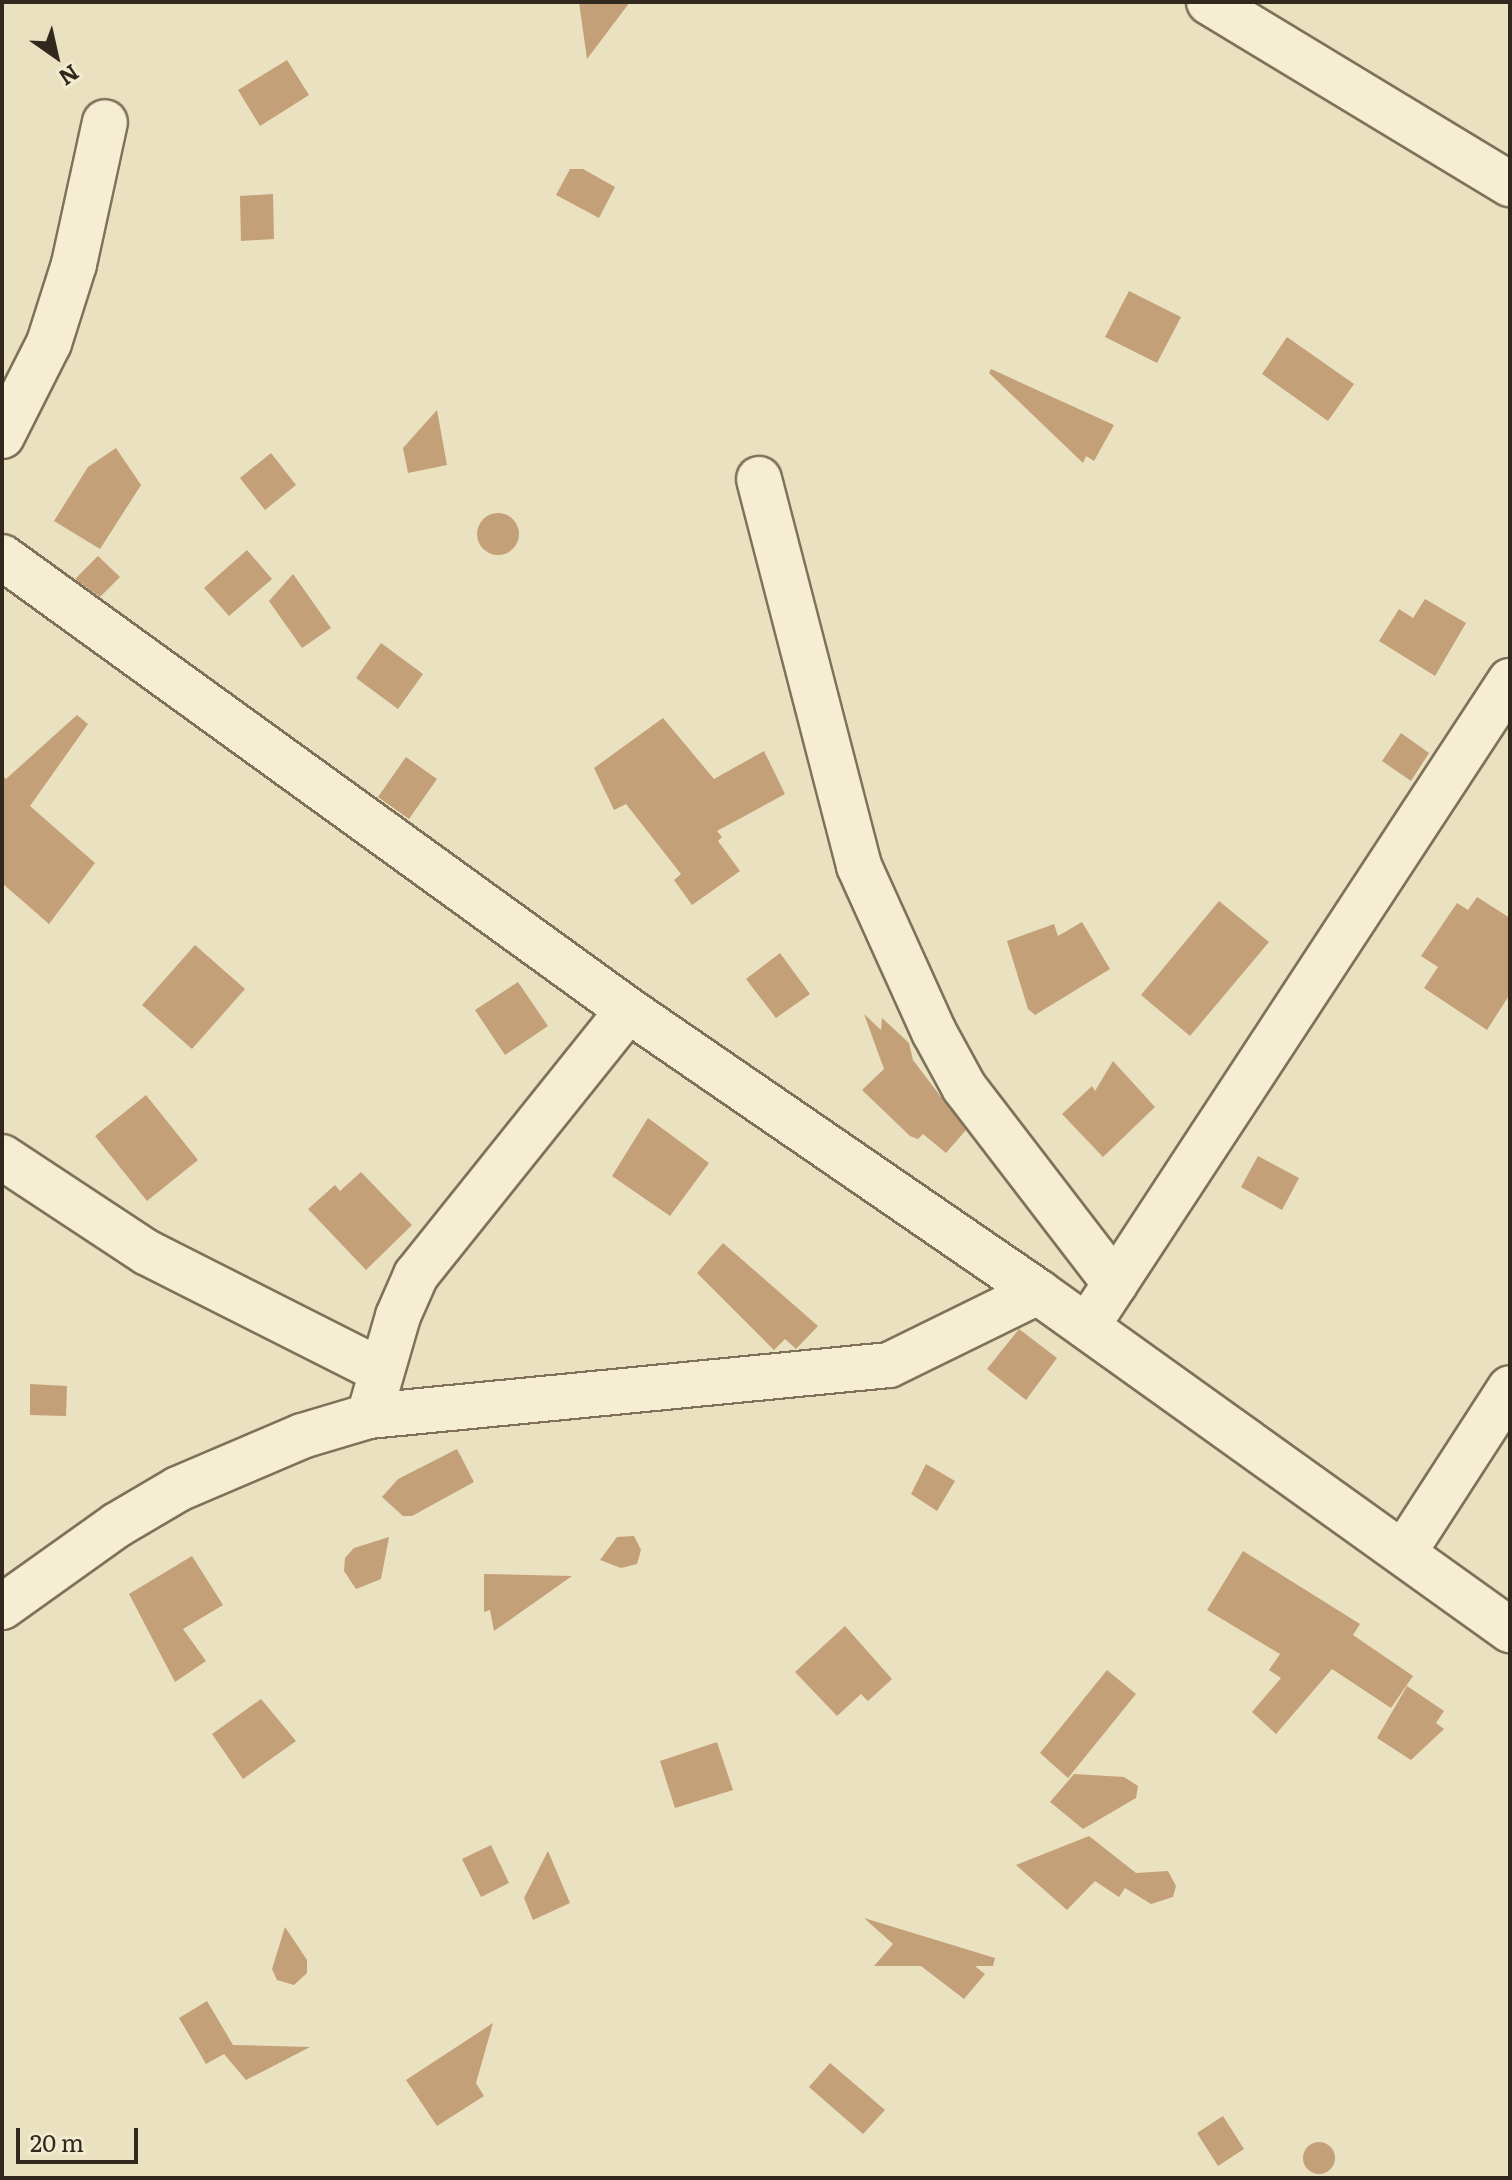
<!DOCTYPE html>
<style>
body{margin:0}
#map{position:relative;width:1512px;height:2180px;overflow:hidden;background:#e9e1c0;font-family:Literata,serif}
div>[style]{position:absolute}
[style*='--x']{left:calc(var(--x)*1px);top:calc(var(--y)*1px);width:calc(var(--w)*1px);rotate:calc(var(--a)*1deg)}
.building>*{inset:0;background:#c4a079}
.round{border-radius:50%}
.roads{filter:drop-shadow(2px 0 #80725a) drop-shadow(-2px 0 #80725a) drop-shadow(0 2px #80725a) drop-shadow(0 -2px #80725a)}
.street>*{height:44px;margin:-22px;padding:0 22px;transform-origin:22px;border-radius:22px;background:#f5eed2}
span{translate:-50% -50%;white-space:nowrap;text-align:center;line-height:1.15;-webkit-text-stroke:6px #f1ebcf;paint-order:stroke}
.frame{position:absolute;inset:0;border:4px solid #31291d;pointer-events:none}
.north{position:absolute;left:16px;top:16px;width:80px;height:80px;-webkit-text-stroke:6px #f1ebcf;paint-order:stroke;rotate:146deg;font-size:22px;font-weight:700;line-height:32px;text-align:center;color:#31291d}
.north::after{content:'';display:block;margin:auto;width:28px;height:36px;background:#31291d;clip-path:polygon(50% 0,100% 100%,50% 72%,0 100%)}
.scale{position:absolute;left:16px;top:2128px;width:122px;height:36px;box-sizing:border-box;border:4px solid #31291d;border-top:0;padding-left:10px;font-size:24px;line-height:28px;white-space:nowrap;color:#31291d;-webkit-text-stroke:6px #f1ebcf;paint-order:stroke}
</style>
<div id="map">
<div class="building">
<div style="clip-path:polygon(579px 2px,630px 2px,587px 59px)"></div>
<div style="clip-path:polygon(287px 60px,309px 95px,260px 126px,238px 90px)"></div>
<div style="clip-path:polygon(570px 169px,583px 169px,615px 187px,599px 218px,556px 195px)"></div>
<div style="clip-path:polygon(273px 194px,274px 239px,241px 241px,240px 196px)"></div>
<div style="clip-path:polygon(1129px 291px,1181px 317px,1157px 363px,1105px 337px)"></div>
<div style="clip-path:polygon(1287px 337px,1354px 384px,1328px 421px,1262px 374px)"></div>
<div style="clip-path:polygon(991px 369px,1114px 425px,1094px 461px,1086px 456px,1083px 463px,989px 373px)"></div>
<div style="clip-path:polygon(437px 410px,447px 465px,408px 473px,403px 448px)"></div>
<div style="clip-path:polygon(116px 448px,141px 485px,100px 549px,54px 521px,88px 467px)"></div>
<div style="clip-path:polygon(271px 453px,296px 485px,265px 510px,240px 478px)"></div>
<div class="round" style="left:477px;top:513px;width:42px;height:42px"></div>
<div style="clip-path:polygon(247px 550px,272px 579px,229px 616px,204px 588px)"></div>
<div style="clip-path:polygon(98px 556px,120px 577px,100px 597px,75px 579px)"></div>
<div style="clip-path:polygon(293px 574px,331px 628px,302px 648px,269px 601px)"></div>
<div style="clip-path:polygon(1425px 599px,1466px 623px,1435px 676px,1379px 641px,1399px 609px,1413px 618px)"></div>
<div style="clip-path:polygon(381px 643px,423px 674px,398px 709px,356px 678px)"></div>
<div style="clip-path:polygon(77px 715px,88px 724px,30px 806px,95px 863px,49px 924px,2px 883px,2px 775px,6px 779px)"></div>
<div style="clip-path:polygon(663px 718px,714px 779px,764px 751px,785px 794px,717px 831px,722px 837px,718px 841px,740px 871px,692px 905px,674px 880px,681px 874px,626px 804px,614px 810px,594px 768px)"></div>
<div style="clip-path:polygon(1401px 733px,1429px 753px,1411px 781px,1382px 761px)"></div>
<div style="clip-path:polygon(406px 757px,437px 779px,409px 819px,378px 797px)"></div>
<div style="clip-path:polygon(1477px 897px,1510px 918px,1510px 994px,1487px 1030px,1424px 988px,1438px 967px,1421px 956px,1457px 903px,1468px 910px)"></div>
<div style="clip-path:polygon(1219px 901px,1269px 942px,1190px 1036px,1141px 995px)"></div>
<div style="clip-path:polygon(1082px 922px,1110px 969px,1035px 1015px,1028px 1009px,1007px 941px,1054px 924px,1058px 936px)"></div>
<div style="clip-path:polygon(195px 945px,245px 989px,192px 1049px,142px 1005px)"></div>
<div style="clip-path:polygon(780px 953px,810px 994px,776px 1018px,746px 979px)"></div>
<div style="clip-path:polygon(518px 982px,548px 1026px,505px 1055px,475px 1010px)"></div>
<div style="clip-path:polygon(864px 1014px,881px 1030px,882px 1018px,909px 1043px,913px 1060px,966px 1130px,946px 1153px,923px 1134px,918px 1139px,910px 1136px,862px 1090px,884px 1069px)"></div>
<div style="clip-path:polygon(1113px 1061px,1155px 1107px,1103px 1157px,1062px 1114px,1092px 1086px,1095px 1091px)"></div>
<div style="clip-path:polygon(146px 1095px,198px 1160px,147px 1201px,95px 1136px)"></div>
<div style="clip-path:polygon(648px 1118px,709px 1163px,670px 1216px,612px 1176px)"></div>
<div style="clip-path:polygon(1258px 1156px,1299px 1178px,1282px 1210px,1241px 1187px)"></div>
<div style="clip-path:polygon(361px 1172px,412px 1225px,366px 1270px,308px 1209px,335px 1185px,340px 1191px)"></div>
<div style="clip-path:polygon(723px 1243px,818px 1326px,796px 1349px,785px 1339px,774px 1350px,697px 1273px)"></div>
<div style="clip-path:polygon(1019px 1329px,1057px 1358px,1026px 1400px,987px 1369px)"></div>
<div style="clip-path:polygon(30px 1384px,67px 1386px,66px 1416px,30px 1415px)"></div>
<div style="clip-path:polygon(457px 1449px,474px 1482px,412px 1516px,403px 1516px,382px 1497px,398px 1479px)"></div>
<div style="clip-path:polygon(926px 1464px,955px 1481px,937px 1511px,911px 1494px)"></div>
<div style="clip-path:polygon(634px 1536px,641px 1550px,637px 1564px,621px 1568px,600px 1560px,617px 1537px)"></div>
<div style="clip-path:polygon(389px 1537px,381px 1579px,356px 1589px,344px 1571px,345px 1558px,354px 1548px)"></div>
<div style="clip-path:polygon(1243px 1551px,1360px 1624px,1353px 1635px,1413px 1676px,1391px 1708px,1332px 1669px,1276px 1734px,1252px 1712px,1281px 1678px,1269px 1670px,1280px 1654px,1207px 1610px)"></div>
<div style="clip-path:polygon(192px 1556px,223px 1605px,183px 1629px,206px 1661px,175px 1682px,129px 1594px)"></div>
<div style="clip-path:polygon(484px 1574px,572px 1576px,494px 1631px,490px 1610px,484px 1612px)"></div>
<div style="clip-path:polygon(845px 1626px,892px 1679px,868px 1701px,861px 1694px,837px 1716px,795px 1672px)"></div>
<div style="clip-path:polygon(1107px 1670px,1136px 1694px,1068px 1778px,1040px 1753px)"></div>
<div style="clip-path:polygon(1407px 1686px,1444px 1711px,1436px 1723px,1444px 1729px,1411px 1760px,1377px 1738px)"></div>
<div style="clip-path:polygon(261px 1699px,296px 1741px,243px 1779px,212px 1734px)"></div>
<div style="clip-path:polygon(717px 1742px,733px 1790px,675px 1808px,660px 1761px)"></div>
<div style="clip-path:polygon(1074px 1774px,1124px 1777px,1138px 1786px,1136px 1798px,1083px 1829px,1050px 1802px)"></div>
<div style="clip-path:polygon(1089px 1836px,1136px 1873px,1168px 1871px,1176px 1886px,1173px 1897px,1151px 1904px,1125px 1888px,1119px 1897px,1095px 1881px,1067px 1910px,1016px 1865px)"></div>
<div style="clip-path:polygon(491px 1845px,509px 1883px,481px 1897px,462px 1859px)"></div>
<div style="clip-path:polygon(548px 1851px,570px 1903px,533px 1920px,524px 1898px)"></div>
<div style="clip-path:polygon(864px 1918px,995px 1958px,993px 1966px,975px 1966px,985px 1974px,964px 1999px,921px 1966px,874px 1966px,893px 1944px)"></div>
<div style="clip-path:polygon(285px 1927px,307px 1960px,307px 1973px,294px 1985px,277px 1980px,272px 1969px)"></div>
<div style="clip-path:polygon(207px 2001px,233px 2045px,310px 2047px,246px 2080px,224px 2054px,206px 2064px,179px 2018px)"></div>
<div style="clip-path:polygon(493px 2023px,476px 2083px,484px 2096px,437px 2126px,406px 2080px)"></div>
<div style="clip-path:polygon(830px 2063px,885px 2110px,863px 2134px,809px 2087px)"></div>
<div style="clip-path:polygon(1223px 2116px,1244px 2149px,1218px 2166px,1197px 2133px)"></div>
<div class="round" style="left:1303px;top:2142px;width:32px;height:32px"></div>
</div>
<div class="roads">
<div class="street">
<div style="--x:1209;--y:2;--w:352;--a:31.2"></div>
<div style="--x:2;--y:436;--w:104;--a:-63.2"></div>
<div style="--x:49;--y:343;--w:83;--a:-72.4"></div>
<div style="--x:74;--y:264;--w:145;--a:-77.7"></div>
<div style="--x:759;--y:479;--w:400;--a:75.5"></div>
<div style="--x:859;--y:866;--w:182;--a:65.7"></div>
<div style="--x:934;--y:1032;--w:63;--a:61.4"></div>
<div style="--x:964;--y:1087;--w:248;--a:52.5"></div>
<div style="--x:2;--y:557;--w:773;--a:35.89"></div>
<div style="--x:628;--y:1010;--w:498;--a:34.5"></div>
<div style="--x:1038;--y:1292;--w:581;--a:35.61"></div>
<div style="--x:2;--y:1157;--w:173;--a:33.4"></div>
<div style="--x:146;--y:1252;--w:264;--a:26.8"></div>
<div style="--x:1099;--y:1308;--w:750;--a:-56.76"></div>
<div style="--x:369;--y:1416;--w:104;--a:-73.8"></div>
<div style="--x:398;--y:1316;--w:45;--a:-66.3"></div>
<div style="--x:416;--y:1275;--w:339;--a:-51.3"></div>
<div style="--x:1404;--y:1552;--w:195;--a:-57.1"></div>
<div style="--x:2;--y:1607;--w:141;--a:-35.5"></div>
<div style="--x:117;--y:1525;--w:71;--a:-30.5"></div>
<div style="--x:178;--y:1489;--w:135;--a:-23.1"></div>
<div style="--x:302;--y:1436;--w:70;--a:-16.6"></div>
<div style="--x:369;--y:1416;--w:522;--a:-5.6"></div>
<div style="--x:889;--y:1365;--w:166;--a:-26.1"></div>
</div>
</div>
<div class="frame"></div>
<div class="north">N</div>
<div class="scale">20 m</div>
</div>
